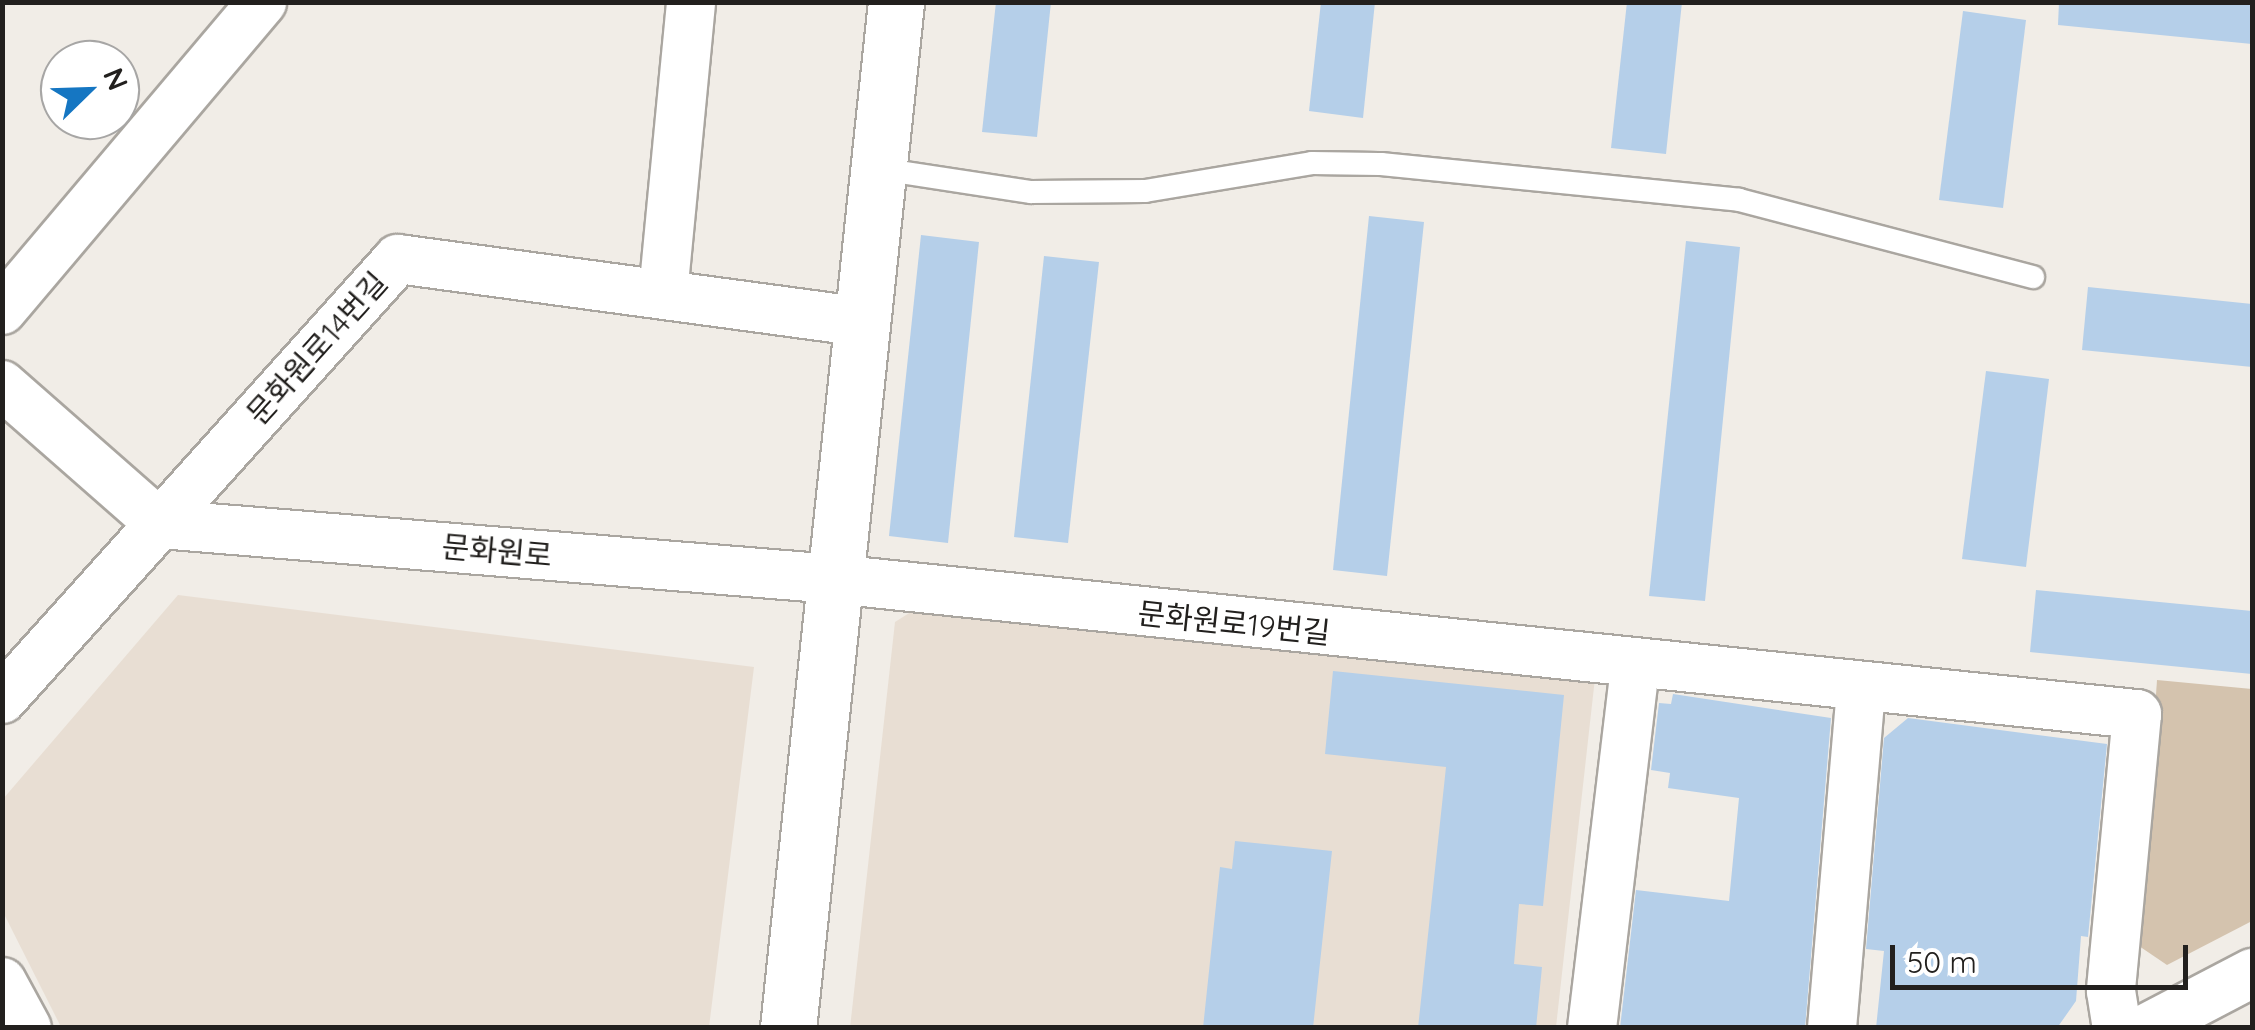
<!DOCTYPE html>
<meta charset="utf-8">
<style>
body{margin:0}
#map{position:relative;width:2255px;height:1030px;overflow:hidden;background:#f1ede7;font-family:Quicksand,"Noto Sans KR",sans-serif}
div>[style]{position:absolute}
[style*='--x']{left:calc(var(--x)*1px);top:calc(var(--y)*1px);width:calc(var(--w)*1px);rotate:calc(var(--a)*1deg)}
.built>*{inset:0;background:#e8ded3}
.green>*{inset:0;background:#d4c3ae}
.building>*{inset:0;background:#b5cfe9}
.roads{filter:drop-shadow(2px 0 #aaa6a0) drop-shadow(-2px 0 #aaa6a0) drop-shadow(0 2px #aaa6a0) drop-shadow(0 -2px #aaa6a0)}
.service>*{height:22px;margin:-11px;padding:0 11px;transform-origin:11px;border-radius:11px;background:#fff}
.minor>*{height:48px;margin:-24px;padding:0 24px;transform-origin:24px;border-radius:24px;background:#fff}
.tertiary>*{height:55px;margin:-27.5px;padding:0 27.5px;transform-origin:27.5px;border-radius:27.5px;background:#fff}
span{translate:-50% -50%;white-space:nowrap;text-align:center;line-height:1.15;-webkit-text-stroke:8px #fff;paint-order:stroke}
.street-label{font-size:30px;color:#22201e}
.frame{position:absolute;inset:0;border:5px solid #22201e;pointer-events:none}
.north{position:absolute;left:40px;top:40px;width:100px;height:100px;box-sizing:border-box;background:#fff;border:2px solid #a7a6a5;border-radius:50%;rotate:67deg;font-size:28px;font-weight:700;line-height:40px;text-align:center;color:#22201e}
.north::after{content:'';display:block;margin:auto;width:35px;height:45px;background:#1576c2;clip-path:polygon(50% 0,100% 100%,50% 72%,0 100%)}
.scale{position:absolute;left:1890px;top:945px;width:298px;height:45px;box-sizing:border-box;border:5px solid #22201e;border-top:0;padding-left:12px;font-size:30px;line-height:35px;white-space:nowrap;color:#22201e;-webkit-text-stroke:8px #fff;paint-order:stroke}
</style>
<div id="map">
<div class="built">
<div style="clip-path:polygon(178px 595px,754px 667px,709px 1027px,61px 1027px,3px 912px,3px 799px)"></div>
<div style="clip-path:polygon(914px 610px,1595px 678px,1556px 1027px,850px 1028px,895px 622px)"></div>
</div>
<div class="green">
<div style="clip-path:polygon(2157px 680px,2252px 689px,2252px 921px,2167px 965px,2139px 946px)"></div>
</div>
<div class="building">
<div style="clip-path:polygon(996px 2px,1051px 2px,1037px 137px,982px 132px)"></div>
<div style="clip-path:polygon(1321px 2px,1375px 2px,1363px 118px,1309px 111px)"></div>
<div style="clip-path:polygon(1627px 2px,1682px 2px,1666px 154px,1611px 148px)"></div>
<div style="clip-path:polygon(2059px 2px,2252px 2px,2252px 44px,2058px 25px)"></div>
<div style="clip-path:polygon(1963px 11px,2026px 20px,2003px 208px,1939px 200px)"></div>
<div style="clip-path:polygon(1369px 216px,1424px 222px,1387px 576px,1333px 570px)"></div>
<div style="clip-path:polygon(921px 235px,979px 242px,948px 543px,889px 536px)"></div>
<div style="clip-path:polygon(1686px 241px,1740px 247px,1705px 601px,1649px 596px)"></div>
<div style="clip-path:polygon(1044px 256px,1099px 262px,1068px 543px,1014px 537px)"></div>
<div style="clip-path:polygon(2088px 287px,2252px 304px,2252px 367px,2082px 350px)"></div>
<div style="clip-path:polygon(1986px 371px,2049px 379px,2026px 567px,1962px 559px)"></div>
<div style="clip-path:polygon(2036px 590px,2252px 611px,2252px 674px,2030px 652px)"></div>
<div style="clip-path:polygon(1333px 671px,1564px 695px,1543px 906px,1519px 904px,1514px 964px,1542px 967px,1536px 1028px,1418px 1028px,1446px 767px,1325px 754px)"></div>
<div style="clip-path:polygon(1673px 694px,1831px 718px,1805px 1028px,1620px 1028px,1636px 890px,1729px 901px,1739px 798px,1668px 788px,1670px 773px,1651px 770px,1659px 703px,1671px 704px)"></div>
<div style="clip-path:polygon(1908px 718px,2107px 744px,2088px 937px,2081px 936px,2076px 1001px,2057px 1028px,1876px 1028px,1884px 951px,1866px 949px,1884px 738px)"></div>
<div style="clip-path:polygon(1235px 841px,1332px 851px,1313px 1028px,1203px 1028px,1220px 867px,1232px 869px)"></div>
</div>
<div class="roads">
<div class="service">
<div style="--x:880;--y:169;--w:153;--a:8.7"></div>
<div style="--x:1031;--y:192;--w:114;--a:-0.5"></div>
<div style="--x:1145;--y:191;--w:169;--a:-9.5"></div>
<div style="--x:1312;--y:163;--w:69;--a:0.8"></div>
<div style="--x:1381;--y:164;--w:360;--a:5.7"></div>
<div style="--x:1739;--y:200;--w:304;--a:14.7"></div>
</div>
<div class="minor">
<div style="--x:663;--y:294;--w:293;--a:-84.5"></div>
<div style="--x:2;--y:310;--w:403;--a:-49.8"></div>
<div style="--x:2;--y:385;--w:210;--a:41.3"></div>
<div style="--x:160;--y:524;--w:676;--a:4.67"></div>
<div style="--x:834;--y:579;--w:1310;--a:5.92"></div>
<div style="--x:2137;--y:714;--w:278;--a:95.4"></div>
<div style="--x:2111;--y:991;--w:37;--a:81"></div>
<div style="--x:2;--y:699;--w:592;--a:-48.01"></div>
<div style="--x:398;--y:259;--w:471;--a:7.7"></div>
<div style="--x:2;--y:982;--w:52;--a:61.5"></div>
<div style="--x:1592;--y:1028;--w:364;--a:-83.2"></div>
<div style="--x:1832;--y:1028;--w:342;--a:-85.1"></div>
<div style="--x:2147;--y:1028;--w:119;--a:-27.6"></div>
</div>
<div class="tertiary">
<div style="--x:788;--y:1028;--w:1032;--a:-83.99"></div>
</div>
</div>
<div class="street-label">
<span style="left:317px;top:348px;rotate:-48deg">문화원로14번길</span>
<span style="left:497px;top:551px;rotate:5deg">문화원로</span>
<span style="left:1234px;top:623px;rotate:6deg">문화원로19번길</span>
</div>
<div class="frame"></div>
<div class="north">N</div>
<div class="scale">50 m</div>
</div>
